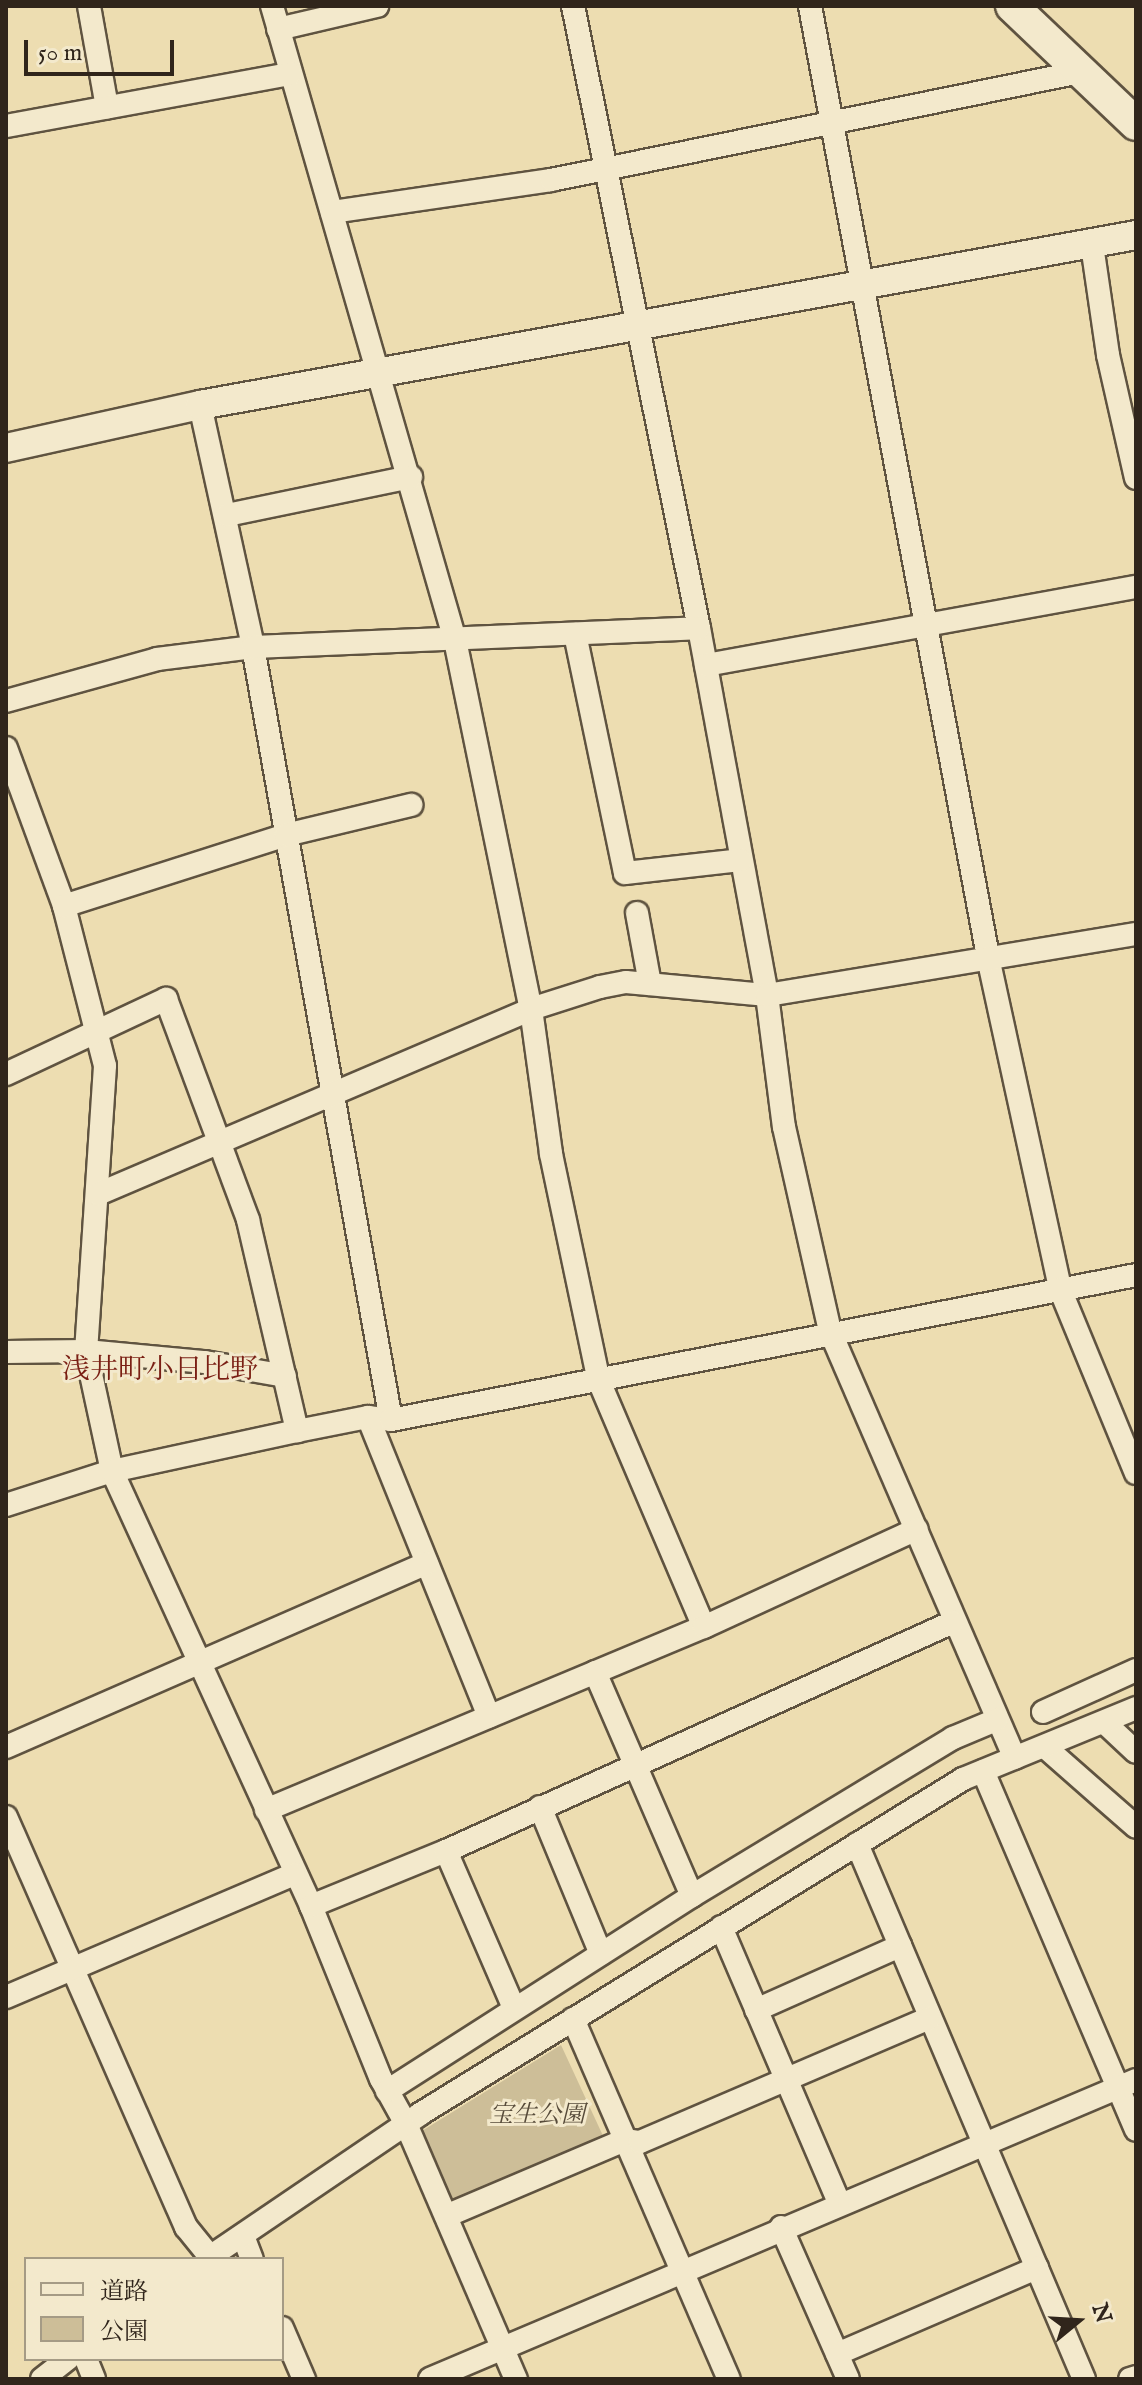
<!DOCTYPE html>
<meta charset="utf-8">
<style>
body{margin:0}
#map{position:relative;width:1142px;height:2385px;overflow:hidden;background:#edddb1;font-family:"IM FELL English","Noto Serif JP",serif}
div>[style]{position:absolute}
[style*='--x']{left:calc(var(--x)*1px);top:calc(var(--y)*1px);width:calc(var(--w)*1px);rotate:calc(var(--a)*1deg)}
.green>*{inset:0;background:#cdbe98}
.roads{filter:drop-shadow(2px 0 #5f5340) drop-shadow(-2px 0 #5f5340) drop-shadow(0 2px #5f5340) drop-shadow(0 -2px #5f5340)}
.minor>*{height:22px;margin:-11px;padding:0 11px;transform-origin:11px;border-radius:11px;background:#f3e9cc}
.tertiary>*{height:28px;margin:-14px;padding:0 14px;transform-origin:14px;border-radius:14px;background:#f3e9cc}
.secondary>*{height:32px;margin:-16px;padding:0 16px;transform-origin:16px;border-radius:16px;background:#f3e9cc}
span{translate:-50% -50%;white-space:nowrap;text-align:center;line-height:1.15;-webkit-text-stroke:6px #f3e9cc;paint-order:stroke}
.park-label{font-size:24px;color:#574b3a;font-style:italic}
.quarter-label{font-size:28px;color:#7a1f14}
.frame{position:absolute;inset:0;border:8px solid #30251b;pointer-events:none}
.legend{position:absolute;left:24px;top:2257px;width:260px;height:104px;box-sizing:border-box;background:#f3e9cc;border:2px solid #a59b85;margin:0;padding:10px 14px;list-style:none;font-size:24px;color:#30251b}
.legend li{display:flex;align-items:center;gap:16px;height:40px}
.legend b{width:40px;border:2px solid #a59b85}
.north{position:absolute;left:1038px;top:2281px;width:80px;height:80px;-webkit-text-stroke:6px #f3e9cc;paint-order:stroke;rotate:72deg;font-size:22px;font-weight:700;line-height:32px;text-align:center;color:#30251b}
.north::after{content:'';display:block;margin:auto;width:28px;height:36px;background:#30251b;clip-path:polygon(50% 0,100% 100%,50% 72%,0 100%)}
.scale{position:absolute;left:24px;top:40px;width:150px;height:36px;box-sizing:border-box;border:4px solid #30251b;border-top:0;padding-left:10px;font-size:24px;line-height:28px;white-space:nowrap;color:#30251b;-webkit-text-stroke:6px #f3e9cc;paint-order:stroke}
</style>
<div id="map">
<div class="green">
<div style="clip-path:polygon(561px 2045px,604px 2138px,451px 2204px,417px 2134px)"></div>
</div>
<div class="roads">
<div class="minor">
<div style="--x:89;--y:6;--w:103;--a:79.9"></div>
<div style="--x:272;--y:6;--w:660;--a:73.9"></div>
<div style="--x:455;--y:640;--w:377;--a:78.4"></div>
<div style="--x:531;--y:1009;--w:146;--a:82.1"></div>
<div style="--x:551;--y:1154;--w:232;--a:78.1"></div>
<div style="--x:599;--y:1381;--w:267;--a:66.9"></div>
<div style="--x:573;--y:6;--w:635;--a:78.55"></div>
<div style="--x:699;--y:628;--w:373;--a:79.5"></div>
<div style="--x:767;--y:995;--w:133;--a:82.7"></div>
<div style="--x:784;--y:1127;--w:209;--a:77.3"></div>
<div style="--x:830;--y:1331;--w:465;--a:66.6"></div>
<div style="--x:810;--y:6;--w:973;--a:79.39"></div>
<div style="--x:989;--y:962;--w:335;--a:77.7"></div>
<div style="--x:1060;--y:1289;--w:199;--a:67.6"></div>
<div style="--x:278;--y:29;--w:102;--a:-13.1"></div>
<div style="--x:6;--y:126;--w:289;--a:-10.4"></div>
<div style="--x:332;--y:212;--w:221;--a:-8.3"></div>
<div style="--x:551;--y:180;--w:540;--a:-11.54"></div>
<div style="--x:1092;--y:245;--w:111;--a:81.7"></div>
<div style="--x:1108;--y:355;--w:126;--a:77.2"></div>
<div style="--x:200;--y:405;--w:248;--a:77.6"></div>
<div style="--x:253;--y:647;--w:785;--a:79.88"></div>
<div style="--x:227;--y:515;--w:188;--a:-11.7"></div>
<div style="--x:575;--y:634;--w:244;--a:78.2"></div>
<div style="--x:625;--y:873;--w:116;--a:-6.4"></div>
<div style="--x:706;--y:665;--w:437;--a:-10.3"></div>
<div style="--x:6;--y:701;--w:157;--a:-15.5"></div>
<div style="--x:157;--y:659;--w:97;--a:-7.1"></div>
<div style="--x:253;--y:647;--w:446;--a:-2.4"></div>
<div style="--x:6;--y:748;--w:168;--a:69.8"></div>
<div style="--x:64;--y:906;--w:165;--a:75.6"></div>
<div style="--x:105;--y:1066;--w:286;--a:93.8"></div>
<div style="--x:86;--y:1351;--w:123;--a:77.8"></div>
<div style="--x:112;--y:1471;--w:478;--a:65.4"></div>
<div style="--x:311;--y:1906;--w:187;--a:68"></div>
<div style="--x:381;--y:2079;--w:51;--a:60.9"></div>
<div style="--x:406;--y:2124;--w:278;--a:66.7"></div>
<div style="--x:64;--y:906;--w:233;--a:-17.7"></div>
<div style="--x:286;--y:835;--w:129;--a:-13.5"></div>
<div style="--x:637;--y:913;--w:72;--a:79.6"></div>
<div style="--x:6;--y:1074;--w:177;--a:-25.1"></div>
<div style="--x:166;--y:999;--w:236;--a:69.6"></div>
<div style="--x:248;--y:1220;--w:217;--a:76.9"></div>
<div style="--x:98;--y:1194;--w:471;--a:-23.1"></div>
<div style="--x:531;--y:1009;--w:72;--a:-17.7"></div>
<div style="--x:600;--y:987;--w:26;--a:-11"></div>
<div style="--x:626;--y:982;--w:142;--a:5.3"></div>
<div style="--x:767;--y:995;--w:374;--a:-9.4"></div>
<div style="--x:6;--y:1352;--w:80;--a:-0.7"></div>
<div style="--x:86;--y:1351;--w:120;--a:5.3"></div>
<div style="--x:205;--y:1362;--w:81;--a:9.9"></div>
<div style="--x:368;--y:1417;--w:323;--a:68"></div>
<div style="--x:6;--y:1505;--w:111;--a:-17.8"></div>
<div style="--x:112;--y:1471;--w:189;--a:-12.2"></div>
<div style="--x:297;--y:1431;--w:72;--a:-11.2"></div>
<div style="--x:368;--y:1417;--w:23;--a:7"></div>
<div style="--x:391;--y:1420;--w:759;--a:-11.01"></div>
<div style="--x:595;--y:1672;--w:244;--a:66.6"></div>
<div style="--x:1043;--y:1712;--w:102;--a:-24.3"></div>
<div style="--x:1105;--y:1723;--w:42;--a:43.1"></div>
<div style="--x:6;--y:1747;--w:459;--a:-23.6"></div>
<div style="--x:1045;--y:1747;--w:121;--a:41.3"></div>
<div style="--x:983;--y:1771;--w:390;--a:66.9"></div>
<div style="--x:540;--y:1807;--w:159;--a:67.5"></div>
<div style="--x:266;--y:1810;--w:475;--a:-22.7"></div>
<div style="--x:704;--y:1627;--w:234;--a:-24.7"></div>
<div style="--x:6;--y:1817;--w:448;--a:66.3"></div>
<div style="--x:186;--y:2227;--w:38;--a:51"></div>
<div style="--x:857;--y:1844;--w:581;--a:67.01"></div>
<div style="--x:446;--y:1851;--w:171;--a:66.6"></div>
<div style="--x:311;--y:1906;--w:146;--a:-22.2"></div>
<div style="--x:446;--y:1851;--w:556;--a:-24.31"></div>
<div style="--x:721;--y:1927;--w:299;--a:66.8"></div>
<div style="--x:6;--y:1997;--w:313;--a:-23.1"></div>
<div style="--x:756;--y:2010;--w:158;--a:-24"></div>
<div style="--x:573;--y:2019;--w:392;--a:66.6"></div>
<div style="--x:387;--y:2091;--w:362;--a:-32.6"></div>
<div style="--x:692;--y:1896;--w:305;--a:-31.2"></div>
<div style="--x:953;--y:1738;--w:47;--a:-22.7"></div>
<div style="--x:446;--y:2216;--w:194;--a:-23"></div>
<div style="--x:625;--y:2140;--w:15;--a:8"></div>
<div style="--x:640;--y:2142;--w:315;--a:-23.2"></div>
<div style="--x:781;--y:2227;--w:166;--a:66.2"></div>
<div style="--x:243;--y:2236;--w:25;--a:69"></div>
<div style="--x:207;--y:2259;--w:258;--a:-34.2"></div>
<div style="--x:420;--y:2114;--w:638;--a:-31.67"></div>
<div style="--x:963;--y:1779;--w:187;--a:-22.3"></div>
<div style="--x:282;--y:2328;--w:56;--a:66.7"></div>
<div style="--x:837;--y:2354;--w:218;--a:-23.3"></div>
<div style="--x:86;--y:2359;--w:22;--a:68"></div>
<div style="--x:42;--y:2379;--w:33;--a:-38"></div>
<div style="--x:430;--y:2379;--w:767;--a:-22.95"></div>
<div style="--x:1130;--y:2379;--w:6;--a:-18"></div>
</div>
<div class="tertiary">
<div style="--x:6;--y:448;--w:199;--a:-12.5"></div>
<div style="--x:200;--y:405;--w:951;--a:-10.29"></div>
</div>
<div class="secondary">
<div style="--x:1012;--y:6;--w:171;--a:43.6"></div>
</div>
</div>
<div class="park-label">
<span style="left:537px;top:2116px">宝生公園</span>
</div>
<div class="quarter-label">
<span style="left:160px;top:1371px">浅井町小日比野</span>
</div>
<div class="frame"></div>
<ul class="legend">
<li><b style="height:10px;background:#f3e9cc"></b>道路</li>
<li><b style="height:22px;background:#cdbe98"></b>公園</li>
</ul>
<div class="north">N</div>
<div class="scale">50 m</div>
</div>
